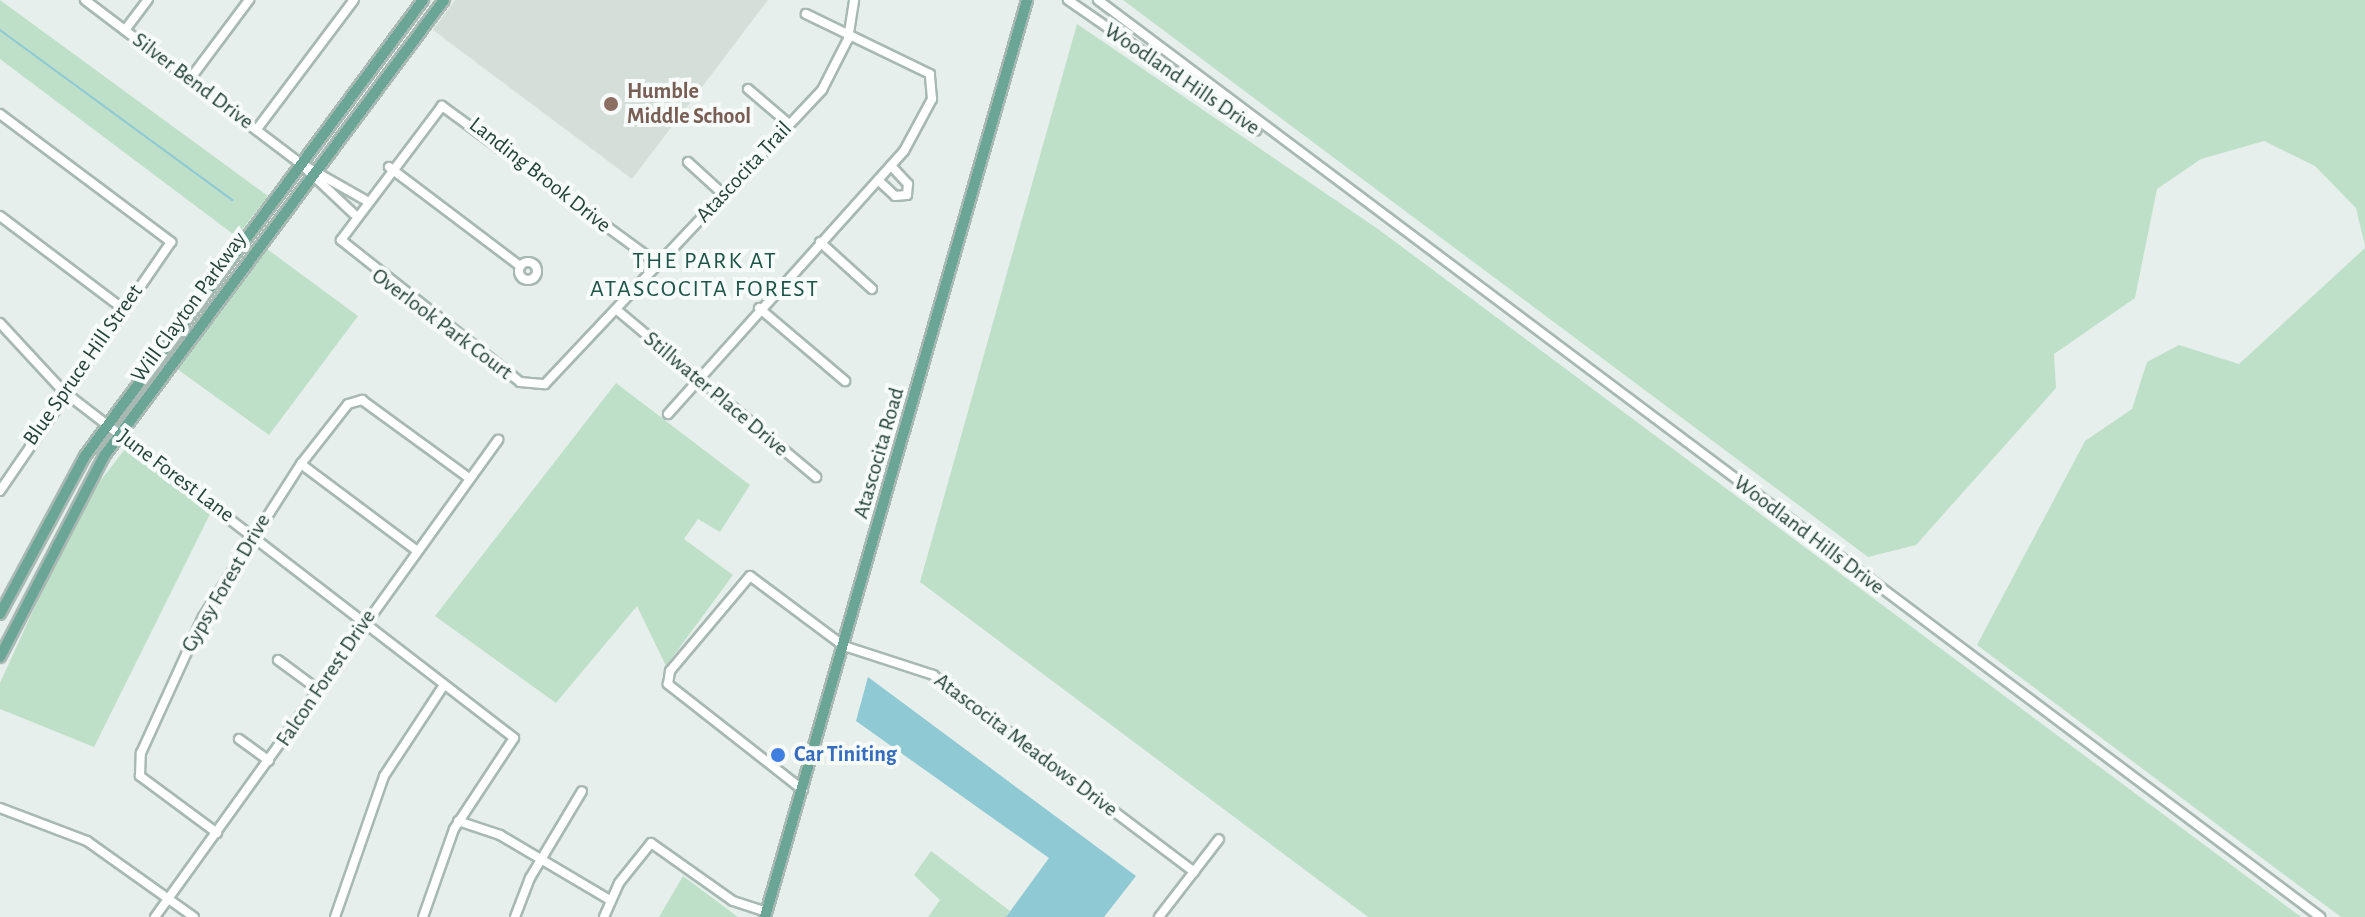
<!DOCTYPE html>
<style>
body{margin:0}
#map{position:relative;width:2365px;height:917px;overflow:hidden;background:#e6efeb;font-family:"Alegreya Sans",sans-serif}
div>[style]{position:absolute}
[style*='--x']{left:calc(var(--x)*1px);top:calc(var(--y)*1px);width:calc(var(--w)*1px);rotate:calc(var(--a)*1deg)}
.built>*{inset:0;background:#d4dfda}
.green>*{inset:0;background:#bfe0c8}
.water>*{inset:0;background:#8ec9d4}
.stream>*{height:2px;margin:-1px;padding:0 1px;transform-origin:1px;border-radius:1px;background:#8ec9d4}
.roads{filter:drop-shadow(2px 0 #a8b8b2) drop-shadow(-2px 0 #a8b8b2) drop-shadow(0 2px #a8b8b2) drop-shadow(0 -2px #a8b8b2)}
.minor>*{height:8px;margin:-4px;padding:0 4px;transform-origin:4px;border-radius:4px;background:#fff}
.minor>.ring{margin:-4px;padding:0;box-sizing:content-box;background:none;border:8px solid #fff;border-radius:50%}
.major>*{height:10px;margin:-5px;padding:0 5px;transform-origin:5px;border-radius:5px;background:#6aa596}
.dots>*{width:22px;height:22px;translate:-50% -50%;box-sizing:border-box;border:4px solid #f7fbf9;border-radius:50%}
span{translate:-50% -50%;white-space:nowrap;text-align:center;line-height:1.15;-webkit-text-stroke:8px #f7fbf9;paint-order:stroke}
.street-label{font-size:22px;color:#24423a}
.education-label{font-size:22px;color:#785e54;font-weight:700}
.left{translate:0 -50%;text-align:left}
.shop-label{font-size:22px;color:#366cbe;font-weight:700}
.neighbourhood-label{font-size:24px;color:#1f5548;letter-spacing:2px}
</style>
<div id="map">
<div class="built">
<div style="clip-path:polygon(455px 0,768px 0,632px 179px,433px 30px)"></div>
</div>
<div class="green">
<div style="clip-path:polygon(0 0,268px 196px,237px 237px,0 59px)"></div>
<div style="clip-path:polygon(1123px 0,2365px 0,2365px 246px,2356px 208px,2315px 166px,2264px 141px,2201px 159px,2157px 189px,2135px 298px,2054px 354px,2056px 388px,1916px 545px,1868px 557px)"></div>
<div style="clip-path:polygon(1077px 24px,1378px 229px,2301px 917px,1368px 917px,920px 582px)"></div>
<div style="clip-path:polygon(2365px 248px,2365px 917px,2341px 917px,1977px 645px,2085px 441px,2132px 409px,2147px 362px,2179px 345px,2239px 364px)"></div>
<div style="clip-path:polygon(267px 249px,358px 316px,269px 435px,177px 369px)"></div>
<div style="clip-path:polygon(616px 383px,750px 485px,720px 532px,698px 519px,684px 539px,733px 575px,666px 666px,637px 606px,556px 703px,435px 616px)"></div>
<div style="clip-path:polygon(126px 448px,212px 510px,94px 747px,0 709px,0 683px,82px 504px)"></div>
<div style="clip-path:polygon(931px 851px,1010px 911px,1006px 917px,928px 917px,940px 900px,914px 875px)"></div>
<div style="clip-path:polygon(683px 876px,738px 917px,659px 917px)"></div>
</div>
<div class="water">
<div style="clip-path:polygon(868px 677px,1136px 876px,1104px 917px,1006px 917px,1049px 858px,856px 721px)"></div>
</div>
<div class="stream">
<div style="--x:0;--y:30;--w:288;--a:36.2"></div>
</div>
<div class="roads">
<div class="minor">
<div style="--x:85;--y:0;--w:270;--a:37.2"></div>
<div style="--x:300;--y:163;--w:74;--a:43.4"></div>
<div style="--x:1068;--y:0;--w:229;--a:34.7"></div>
<div style="--x:1098;--y:0;--w:1528;--a:36.88"></div>
<div style="--x:125;--y:30;--w:38;--a:-53"></div>
<div style="--x:190;--y:79;--w:99;--a:-53.2"></div>
<div style="--x:748;--y:89;--w:52;--a:40.4"></div>
<div style="--x:0;--y:114;--w:214;--a:36.8"></div>
<div style="--x:171;--y:242;--w:302;--a:124.5"></div>
<div style="--x:257;--y:129;--w:161;--a:-53.1"></div>
<div style="--x:688;--y:162;--w:47;--a:42.4"></div>
<div style="--x:300;--y:163;--w:75;--a:29.6"></div>
<div style="--x:389;--y:167;--w:164;--a:37.1"></div>
<div style="--x:878;--y:180;--w:23;--a:43"></div>
<div style="--x:895;--y:196;--w:12;--a:-5"></div>
<div style="--x:907;--y:195;--w:11;--a:-85"></div>
<div style="--x:908;--y:184;--w:25;--a:-133"></div>
<div style="--x:0;--y:216;--w:153;--a:37"></div>
<div style="--x:820;--y:242;--w:70;--a:42.1"></div>
<div class="ring" style="left:519px;top:262px;width:10px;height:10px"></div>
<div style="--x:658;--y:264;--w:268;--a:-143.8"></div>
<div style="--x:442;--y:106;--w:168;--a:127"></div>
<div style="--x:341;--y:240;--w:228;--a:38.4"></div>
<div style="--x:520;--y:382;--w:25;--a:5"></div>
<div style="--x:545;--y:384;--w:404;--a:-46.7"></div>
<div style="--x:822;--y:90;--w:57;--a:-63"></div>
<div style="--x:848;--y:39;--w:39;--a:-81"></div>
<div style="--x:759;--y:308;--w:113;--a:40.3"></div>
<div style="--x:617;--y:310;--w:260;--a:40"></div>
<div style="--x:0;--y:323;--w:93;--a:47.2"></div>
<div style="--x:63;--y:391;--w:569;--a:37.57"></div>
<div style="--x:514;--y:738;--w:109;--a:123.4"></div>
<div style="--x:454;--y:829;--w:93;--a:109.4"></div>
<div style="--x:668;--y:414;--w:353;--a:-48.1"></div>
<div style="--x:904;--y:151;--w:59;--a:-61.7"></div>
<div style="--x:932;--y:99;--w:25;--a:-95"></div>
<div style="--x:930;--y:74;--w:138;--a:-154.2"></div>
<div style="--x:301;--y:464;--w:144;--a:36.8"></div>
<div style="--x:278;--y:660;--w:52;--a:36.4"></div>
<div style="--x:239;--y:739;--w:37;--a:36"></div>
<div style="--x:803;--y:790;--w:172;--a:-141.9"></div>
<div style="--x:668;--y:684;--w:13;--a:-81"></div>
<div style="--x:670;--y:671;--w:124;--a:-49.9"></div>
<div style="--x:750;--y:576;--w:117;--a:36.7"></div>
<div style="--x:844;--y:646;--w:94;--a:18"></div>
<div style="--x:933;--y:675;--w:327;--a:37"></div>
<div style="--x:0;--y:808;--w:93;--a:20.8"></div>
<div style="--x:87;--y:841;--w:131;--a:35.4"></div>
<div style="--x:458;--y:821;--w:44;--a:18.4"></div>
<div style="--x:500;--y:835;--w:128;--a:30.6"></div>
<div style="--x:217;--y:833;--w:96;--a:-143.5"></div>
<div style="--x:140;--y:776;--w:23;--a:-88"></div>
<div style="--x:141;--y:753;--w:149;--a:-65.5"></div>
<div style="--x:203;--y:617;--w:182;--a:-57.4"></div>
<div style="--x:301;--y:464;--w:76;--a:-51.9"></div>
<div style="--x:348;--y:404;--w:15;--a:-16"></div>
<div style="--x:362;--y:400;--w:132;--a:36.1"></div>
<div style="--x:155;--y:917;--w:588;--a:-54.28"></div>
<div style="--x:335;--y:917;--w:149;--a:-70.8"></div>
<div style="--x:384;--y:776;--w:109;--a:-56.6"></div>
<div style="--x:515;--y:917;--w:42;--a:-69"></div>
<div style="--x:530;--y:878;--w:101;--a:-59.1"></div>
<div style="--x:604;--y:917;--w:37;--a:-66"></div>
<div style="--x:619;--y:883;--w:51;--a:-51.3"></div>
<div style="--x:651;--y:843;--w:100;--a:35.3"></div>
<div style="--x:733;--y:901;--w:36;--a:18"></div>
<div style="--x:1159;--y:917;--w:98;--a:-52.4"></div>
</div>
<div class="major">
<div style="--x:0;--y:614;--w:179;--a:-61.7"></div>
<div style="--x:85;--y:456;--w:568;--a:-53.45"></div>
<div style="--x:0;--y:657;--w:226;--a:-62.6"></div>
<div style="--x:104;--y:456;--w:569;--a:-53.29"></div>
<div style="--x:765;--y:917;--w:954;--a:-74.05"></div>
</div>
</div>
<div class="dots">
<div style="left:611px;top:104px;background:#8d6e63"></div>
<div style="left:778px;top:755px;background:#3f7fe0"></div>
</div>
<div class="street-label">
<span style="left:1182px;top:79px;rotate:34deg">Woodland Hills Drive</span>
<span style="left:193px;top:81px;rotate:37deg">Silver Bend Drive</span>
<span style="left:744px;top:172px;rotate:-47deg">Atascocita Trail</span>
<span style="left:540px;top:175px;rotate:38deg">Landing Brook Drive</span>
<span style="left:189px;top:307px;rotate:-54deg">Will Clayton Parkway</span>
<span style="left:442px;top:324px;rotate:37deg">Overlook Park Court</span>
<span style="left:83px;top:365px;rotate:-55deg">Blue Spruce Hill Street</span>
<span style="left:716px;top:394px;rotate:40deg">Stillwater Place Drive</span>
<span style="left:879px;top:453px;rotate:-74deg">Atascocita Road</span>
<span style="left:176px;top:476px;rotate:37deg">June Forest Lane</span>
<span style="left:1809px;top:535px;rotate:37deg">Woodland Hills Drive</span>
<span style="left:226px;top:583px;rotate:-60deg">Gypsy Forest Drive</span>
<span style="left:326px;top:678px;rotate:-56deg">Falcon Forest Drive</span>
<span style="left:1026px;top:745px;rotate:37deg">Atascocita Meadows Drive</span>
</div>
<div class="education-label">
<span class="left" style="left:627px;top:104px">Humble<br>Middle School</span>
</div>
<div class="shop-label">
<span class="left" style="left:794px;top:755px">Car Tiniting</span>
</div>
<div class="neighbourhood-label">
<span style="left:705px;top:276px">THE PARK AT<br>ATASCOCITA FOREST</span>
</div>
</div>
